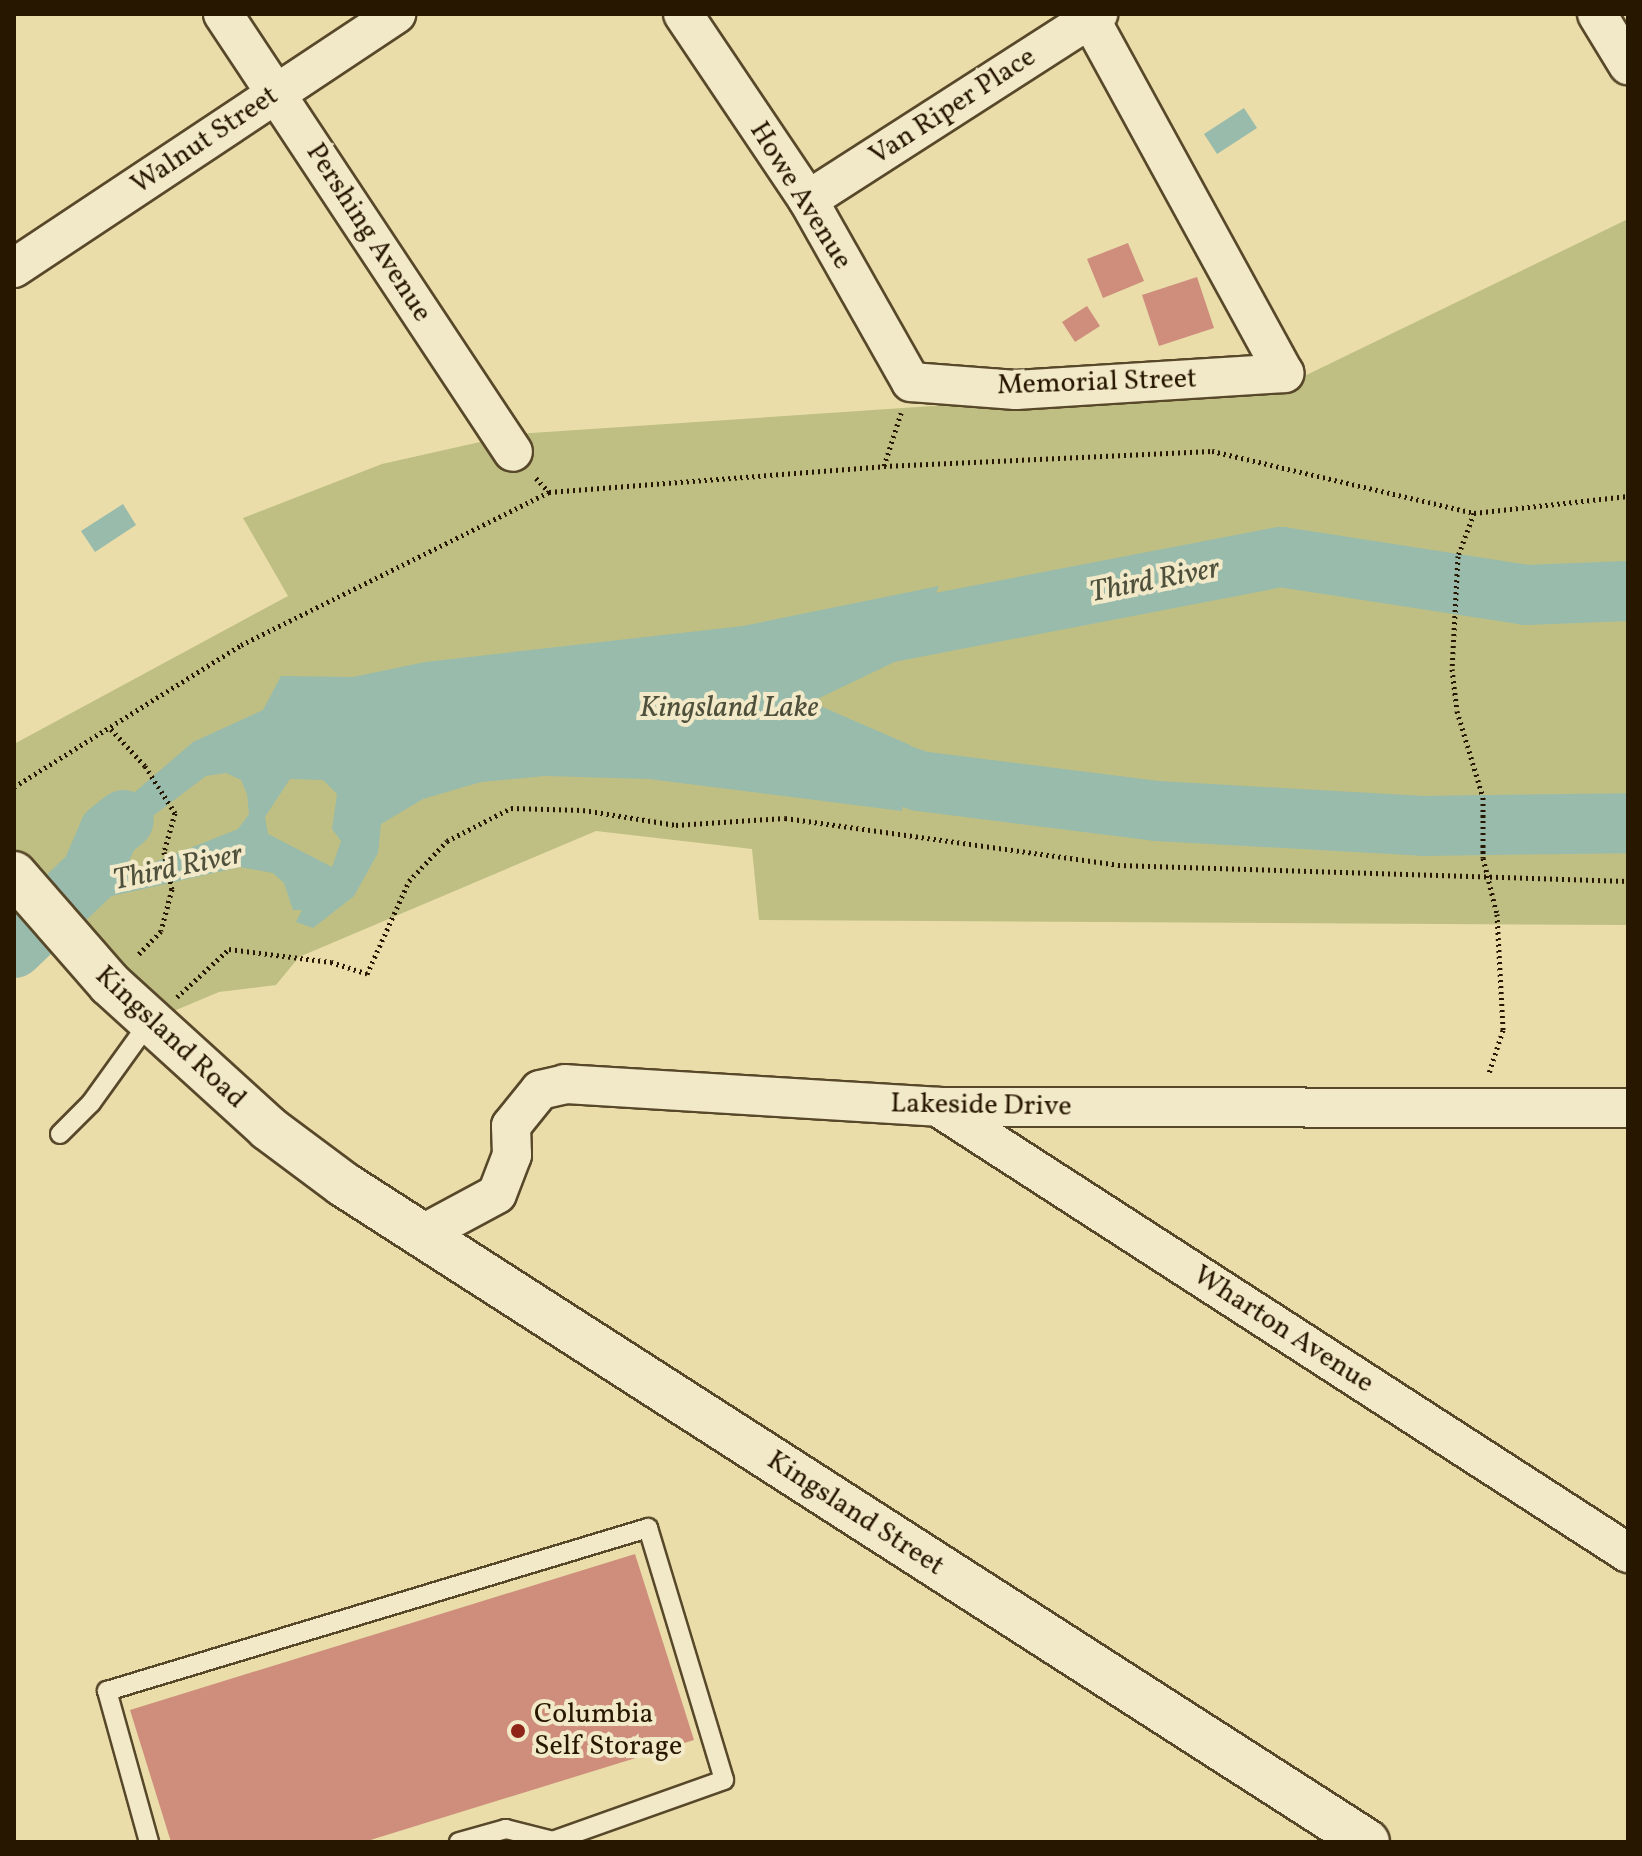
<!DOCTYPE html>
<style>
body{margin:0}
#map{position:relative;width:1642px;height:1856px;overflow:hidden;background:#eaddaa;font-family:Vollkorn,serif}
div>[style]{position:absolute}
[style*='--x']{left:calc(var(--x)*1px);top:calc(var(--y)*1px);width:calc(var(--w)*1px);rotate:calc(var(--a)*1deg)}
.green>*{inset:0;background:#bfbf83}
.water>*{inset:0;background:#98bbac}
.river>*{height:60px;margin:-30px;padding:0 30px;transform-origin:30px;border-radius:30px;background:#98bbac}
.building>*{inset:0;background:#ce8e7b}
.path>*{height:5px;margin-top:-2.5px;transform-origin:0;background:repeating-linear-gradient(90deg,#281700 0 2px,transparent 0 6px)}
.roads{filter:drop-shadow(2px 0 #58482a) drop-shadow(-2px 0 #58482a) drop-shadow(0 2px #58482a) drop-shadow(0 -2px #58482a)}
.lane>*{height:18px;margin:-9px;padding:0 9px;transform-origin:9px;border-radius:9px;background:#f1e9c8}
.street>*{height:38px;margin:-19px;padding:0 19px;transform-origin:19px;border-radius:19px;background:#f1e9c8}
.secondary>*{height:44px;margin:-22px;padding:0 22px;transform-origin:22px;border-radius:22px;background:#f1e9c8}
.dots>*{width:22px;height:22px;translate:-50% -50%;box-sizing:border-box;border:4px solid #f1e9c8;border-radius:50%}
span{translate:-50% -50%;white-space:nowrap;text-align:center;line-height:1.15;-webkit-text-stroke:8px #f1e9c8;paint-order:stroke}
.street-label{font-size:28px;color:#281700}
.poi-label{font-size:28px;color:#281700}
.left{translate:0 -50%;text-align:left}
.water-label{font-size:30px;color:#4f503c;font-style:italic}
.frame{position:absolute;inset:0;border:16px solid #281700;pointer-events:none}
</style>
<div id="map">
<div class="green">
<div style="clip-path:polygon(1628px 219px,1628px 925px,759px 920px,752px 849px,596px 831px,299px 957px,276px 985px,219px 992px,150px 1021px,61px 933px,88px 908px,58px 873px,28px 892px,14px 874px,14px 744px,288px 596px,243px 518px,382px 464px,516px 434px,1292px 382px)"></div>
</div>
<div class="water">
<div style="clip-path:polygon(1244px 108px,1257px 128px,1217px 154px,1204px 134px)"></div>
<div style="clip-path:polygon(123px 504px,136px 525px,95px 552px,81px 531px)"></div>
<div style="clip-path:polygon(evenodd,939px 586px,909px 655px,811px 702px,910px 745px,902px 811px,649px 779px,545px 776px,481px 782px,423px 799px,381px 824px,378px 853px,354px 896px,313px 928px,296px 922px,302px 910px,293px 910px,284px 883px,273px 873px,240px 867px,90px 901px,69px 872px,86px 854px,90px 832px,114px 810px,193px 742px,263px 710px,281px 676px,353px 677px,425px 662px,743px 626px,939px 586px,226px 773px,241px 780px,247px 794px,249px 814px,238px 829px,140px 868px,118px 864px,118px 848px,129px 834px,206px 776px,226px 773px,939px 586px,290px 779px,323px 780px,337px 794px,332px 829px,341px 841px,332px 867px,268px 834px,265px 817px,290px 779px)"></div>
</div>
<div class="river">
<div style="--x:839;--y:642;--w:450;--a:-10.9"></div>
<div style="--x:1281;--y:557;--w:248;--a:8.8"></div>
<div style="--x:1526;--y:595;--w:102;--a:-2.2"></div>
<div style="--x:828;--y:748;--w:97;--a:19.9"></div>
<div style="--x:919;--y:781;--w:240;--a:7.2"></div>
<div style="--x:1157;--y:811;--w:266;--a:3.2"></div>
<div style="--x:1423;--y:826;--w:205;--a:-0.8"></div>
<div style="--x:14;--y:948;--w:107;--a:-43.9"></div>
<div style="--x:91;--y:874;--w:46;--a:-66.8"></div>
<div style="--x:109;--y:832;--w:19;--a:-39"></div>
</div>
<div class="building">
<div style="clip-path:polygon(1128px 243px,1144px 281px,1103px 298px,1087px 259px)"></div>
<div style="clip-path:polygon(1197px 277px,1214px 328px,1159px 346px,1142px 295px)"></div>
<div style="clip-path:polygon(1087px 306px,1100px 326px,1075px 342px,1062px 322px)"></div>
<div style="clip-path:polygon(635px 1554px,694px 1740px,364px 1842px,171px 1842px,130px 1710px)"></div>
</div>
<div class="path">
<div style="--x:884;--y:466;--w:56;--a:-72.2"></div>
<div style="--x:536;--y:478;--w:19;--a:47"></div>
<div style="--x:1474;--y:513;--w:46;--a:110.4"></div>
<div style="--x:1458;--y:556;--w:113;--a:93"></div>
<div style="--x:1452;--y:669;--w:42;--a:83.2"></div>
<div style="--x:1457;--y:711;--w:90;--a:73.2"></div>
<div style="--x:1483;--y:797;--w:61;--a:90"></div>
<div style="--x:1483;--y:858;--w:58;--a:76"></div>
<div style="--x:1497;--y:914;--w:116;--a:87"></div>
<div style="--x:1503;--y:1030;--w:45;--a:108"></div>
<div style="--x:111;--y:729;--w:50;--a:47.4"></div>
<div style="--x:145;--y:766;--w:56;--a:57.4"></div>
<div style="--x:175;--y:813;--w:41;--a:105.8"></div>
<div style="--x:164;--y:852;--w:38;--a:78"></div>
<div style="--x:172;--y:889;--w:43;--a:104.7"></div>
<div style="--x:161;--y:931;--w:35;--a:134"></div>
<div style="--x:14;--y:787;--w:268;--a:-32"></div>
<div style="--x:241;--y:645;--w:344;--a:-26.4"></div>
<div style="--x:549;--y:492;--w:336;--a:-4.4"></div>
<div style="--x:884;--y:466;--w:328;--a:-2.6"></div>
<div style="--x:1212;--y:451;--w:269;--a:13.3"></div>
<div style="--x:1474;--y:513;--w:155;--a:-6.3"></div>
<div style="--x:177;--y:997;--w:71;--a:-42.7"></div>
<div style="--x:229;--y:949;--w:103;--a:7.3"></div>
<div style="--x:331;--y:962;--w:38;--a:18"></div>
<div style="--x:367;--y:974;--w:102;--a:-65.7"></div>
<div style="--x:409;--y:881;--w:55;--a:-46.5"></div>
<div style="--x:447;--y:841;--w:72;--a:-27.3"></div>
<div style="--x:511;--y:808;--w:72;--a:1.6"></div>
<div style="--x:583;--y:810;--w:94;--a:9.2"></div>
<div style="--x:676;--y:825;--w:109;--a:-3.7"></div>
<div style="--x:785;--y:818;--w:336;--a:8"></div>
<div style="--x:1118;--y:865;--w:510;--a:1.8"></div>
</div>
<div class="roads">
<div class="lane">
<div style="--x:60;--y:1134;--w:44;--a:-45"></div>
<div style="--x:91;--y:1103;--w:101;--a:-54.3"></div>
<div style="--x:149;--y:1842;--w:157;--a:-105.5"></div>
<div style="--x:107;--y:1691;--w:565;--a:-16.77"></div>
<div style="--x:648;--y:1528;--w:263;--a:73.2"></div>
<div style="--x:724;--y:1780;--w:182;--a:160.4"></div>
<div style="--x:553;--y:1841;--w:49;--a:-165.7"></div>
<div style="--x:506;--y:1829;--w:49;--a:164.5"></div>
</div>
<div class="street">
<div style="--x:223;--y:14;--w:525;--a:56.49"></div>
<div style="--x:683;--y:14;--w:224;--a:56.1"></div>
<div style="--x:808;--y:200;--w:209;--a:60.5"></div>
<div style="--x:911;--y:382;--w:105;--a:4.4"></div>
<div style="--x:1016;--y:390;--w:269;--a:-3.6"></div>
<div style="--x:1284;--y:373;--w:404;--a:-118.7"></div>
<div style="--x:1597;--y:14;--w:60;--a:58.7"></div>
<div style="--x:808;--y:200;--w:345;--a:-32.7"></div>
<div style="--x:14;--y:268;--w:459;--a:-33.6"></div>
<div style="--x:938;--y:1107;--w:822;--a:32.88"></div>
<div style="--x:421;--y:1235;--w:86;--a:-28.3"></div>
<div style="--x:497;--y:1194;--w:42;--a:-69"></div>
<div style="--x:512;--y:1155;--w:29;--a:-92"></div>
<div style="--x:511;--y:1126;--w:46;--a:-51.1"></div>
<div style="--x:540;--y:1090;--w:26;--a:-13"></div>
<div style="--x:565;--y:1084;--w:374;--a:3.5"></div>
<div style="--x:938;--y:1107;--w:690;--a:0.08"></div>
</div>
<div class="secondary">
<div style="--x:14;--y:874;--w:146;--a:48.9"></div>
<div style="--x:110;--y:984;--w:214;--a:42.3"></div>
<div style="--x:268;--y:1128;--w:94;--a:36.7"></div>
<div style="--x:343;--y:1184;--w:1217;--a:32.72"></div>
</div>
</div>
<div class="dots">
<div style="left:518px;top:1731px;background:#8f2418"></div>
</div>
<div class="street-label">
<span style="left:953px;top:107px;rotate:-33deg">Van Riper Place</span>
<span style="left:205px;top:141px;rotate:-34deg">Walnut Street</span>
<span style="left:800px;top:196px;rotate:58deg">Howe Avenue</span>
<span style="left:368px;top:233px;rotate:57deg">Pershing Avenue</span>
<span style="left:1097px;top:383px;rotate:-2deg">Memorial Street</span>
<span style="left:170px;top:1038px;rotate:43deg">Kingsland Road</span>
<span style="left:981px;top:1106px;rotate:1deg">Lakeside Drive</span>
<span style="left:1283px;top:1330px;rotate:33deg">Wharton Avenue</span>
<span style="left:855px;top:1514px;rotate:33deg">Kingsland Street</span>
</div>
<div class="poi-label">
<span class="left" style="left:534px;top:1731px">Columbia<br>Self Storage</span>
</div>
<div class="water-label">
<span style="left:1155px;top:581px;rotate:-11deg">Third River</span>
<span style="left:729px;top:708px">Kingsland Lake</span>
<span style="left:178px;top:868px;rotate:-12deg">Third River</span>
</div>
<div class="frame"></div>
</div>
